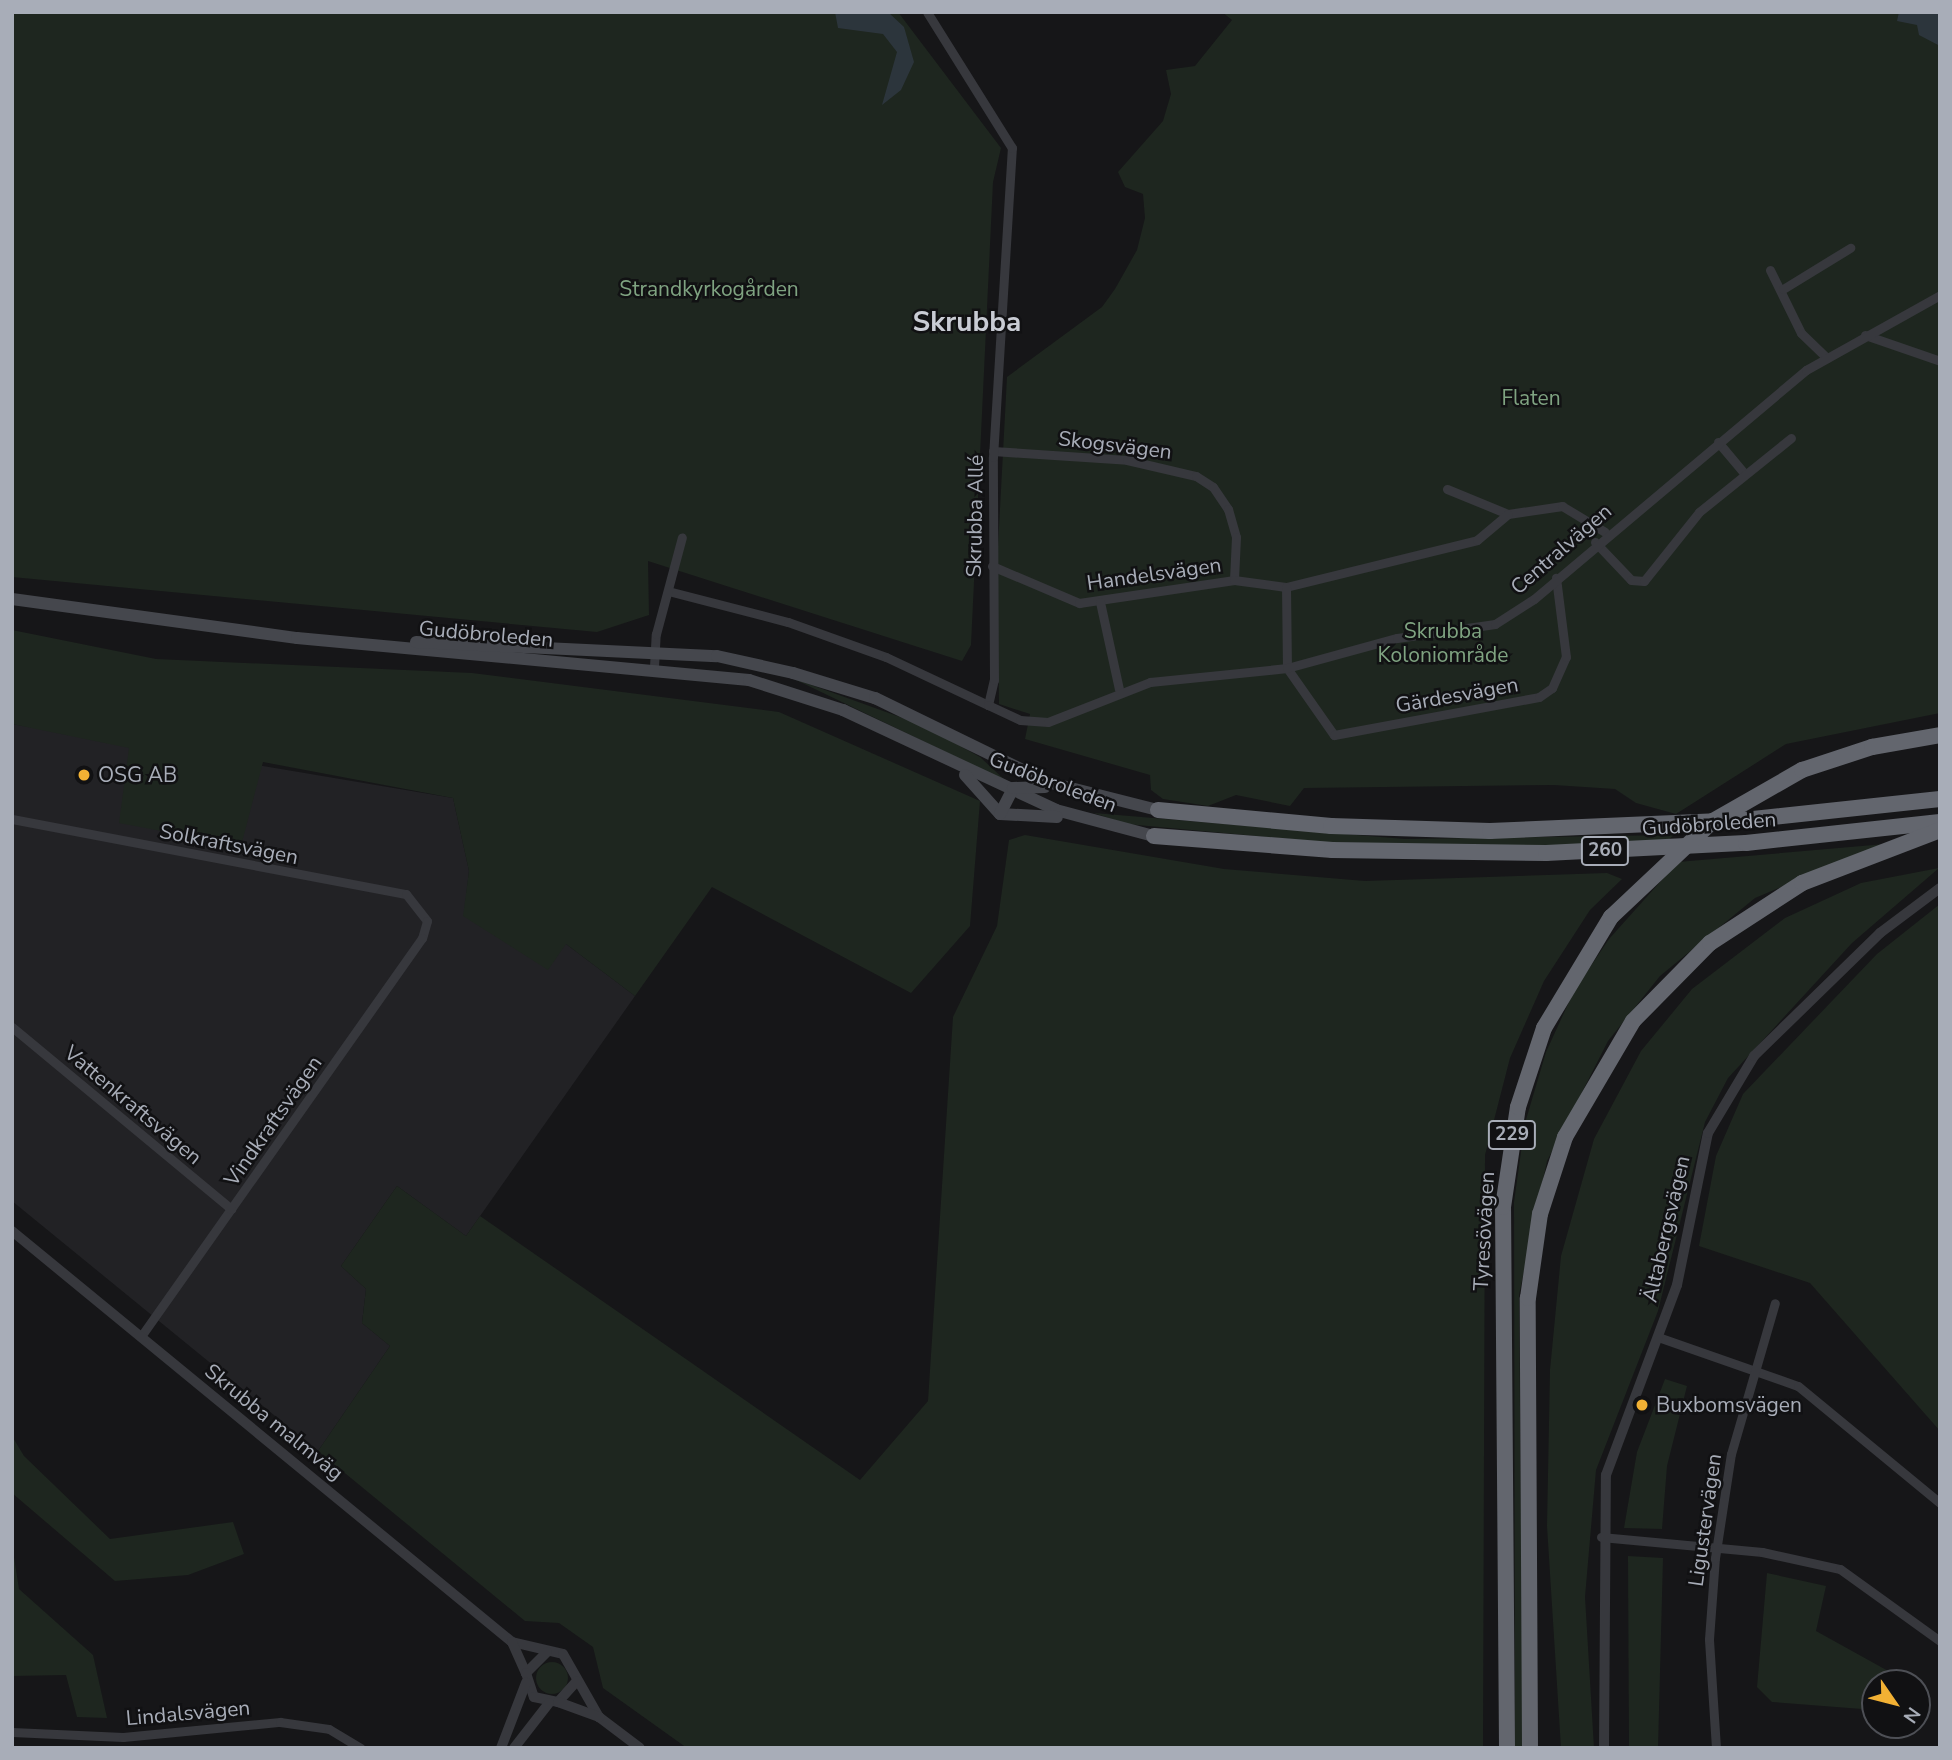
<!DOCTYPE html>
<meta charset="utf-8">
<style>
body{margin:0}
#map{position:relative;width:1952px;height:1760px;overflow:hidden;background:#161618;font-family:"Nunito Sans",sans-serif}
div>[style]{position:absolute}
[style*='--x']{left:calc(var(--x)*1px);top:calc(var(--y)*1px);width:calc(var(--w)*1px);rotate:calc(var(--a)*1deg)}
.built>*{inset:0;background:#222225}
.green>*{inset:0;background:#1e261f}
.round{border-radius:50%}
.water>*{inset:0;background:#2c353c}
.minor>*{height:9px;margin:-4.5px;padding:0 4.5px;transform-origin:4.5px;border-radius:4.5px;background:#37383d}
.tertiary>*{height:10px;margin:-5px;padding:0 5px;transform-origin:5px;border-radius:5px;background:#37383d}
.secondary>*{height:12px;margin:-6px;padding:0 6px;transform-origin:6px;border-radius:6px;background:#45474d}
.motorway>*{height:16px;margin:-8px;padding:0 8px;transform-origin:8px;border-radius:8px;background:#63666e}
.dots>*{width:19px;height:19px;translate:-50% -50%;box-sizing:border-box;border:4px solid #111113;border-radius:50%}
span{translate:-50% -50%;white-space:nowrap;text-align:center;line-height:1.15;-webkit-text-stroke:5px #111113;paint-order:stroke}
.shield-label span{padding:2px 5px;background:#111113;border:2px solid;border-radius:5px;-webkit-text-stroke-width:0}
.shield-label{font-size:19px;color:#a8adb8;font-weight:700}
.park-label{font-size:21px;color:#7fa381}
.street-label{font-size:21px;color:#a8adb8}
.poi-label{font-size:21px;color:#a8adb8}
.left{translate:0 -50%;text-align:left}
.district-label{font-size:28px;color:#c9ccd4;font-weight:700}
.frame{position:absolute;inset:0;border:14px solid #a8adb8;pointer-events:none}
.north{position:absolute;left:1861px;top:1669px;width:70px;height:70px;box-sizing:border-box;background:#111113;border:2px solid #4d4f55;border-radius:50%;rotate:125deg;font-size:19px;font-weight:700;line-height:28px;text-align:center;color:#a8adb8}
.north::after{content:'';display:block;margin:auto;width:24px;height:32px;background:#f2b134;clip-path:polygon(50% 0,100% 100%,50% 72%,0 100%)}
</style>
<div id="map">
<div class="built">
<div style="clip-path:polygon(12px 724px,453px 798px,469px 871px,464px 916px,566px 944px,635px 996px,466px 1236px,397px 1186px,341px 1266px,366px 1289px,362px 1323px,390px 1346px,318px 1451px,12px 1201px)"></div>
</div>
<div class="green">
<div style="clip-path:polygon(12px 12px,898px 12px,1001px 148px,993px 182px,971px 645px,962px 661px,648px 561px,649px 615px,597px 632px,12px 577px)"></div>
<div style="clip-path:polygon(1222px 12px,1940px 12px,1940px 713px,1786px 744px,1676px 814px,1636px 803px,1615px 789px,1554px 785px,1304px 788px,1290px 806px,1236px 795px,1208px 806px,1163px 799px,1151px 790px,1150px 775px,1025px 739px,1030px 714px,999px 704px,997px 565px,1007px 377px,1102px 307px,1115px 289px,1137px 250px,1145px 218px,1143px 194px,1125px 187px,1118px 172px,1163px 121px,1171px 94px,1166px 70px,1195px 66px,1232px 20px)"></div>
<div style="clip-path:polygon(12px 630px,156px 659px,472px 673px,779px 712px,980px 801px,970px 926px,911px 993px,712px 887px,635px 996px,566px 944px,548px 970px,463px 916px,469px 871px,453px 798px,263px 762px,241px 846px,119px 823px,129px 748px,12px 724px)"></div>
<div style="clip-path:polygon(792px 678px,922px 725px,980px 757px,1006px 781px)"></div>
<div style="clip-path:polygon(1036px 794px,1094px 813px,1405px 839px,1674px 835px,1666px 842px,1517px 847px,1322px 842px,1127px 824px)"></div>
<div style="clip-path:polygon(1025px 835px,1224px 869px,1365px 881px,1607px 873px,1622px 879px,1590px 910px,1544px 981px,1510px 1058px,1485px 1155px,1483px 1748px,687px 1748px,603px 1688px,593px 1647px,559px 1623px,525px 1621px,318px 1451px,390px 1346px,362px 1323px,366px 1289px,341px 1266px,397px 1186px,466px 1236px,480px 1216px,860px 1480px,928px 1401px,953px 1017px,997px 926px,1009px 840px)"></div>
<div style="clip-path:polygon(1885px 844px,1755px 898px,1660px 976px,1608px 1041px,1547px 1161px,1519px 1295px,1523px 1748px,1515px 1748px,1514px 1202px,1525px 1123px,1546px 1052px,1574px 991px,1609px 939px,1678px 862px)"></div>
<div style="clip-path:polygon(1939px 868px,1852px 943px,1728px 1078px,1705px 1122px,1658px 1311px,1596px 1470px,1585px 1597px,1594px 1748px,1561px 1748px,1547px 1526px,1550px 1370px,1561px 1256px,1594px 1139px,1641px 1051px,1692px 989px,1785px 918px,1861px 883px)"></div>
<div style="clip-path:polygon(1940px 904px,1940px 1431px,1810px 1283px,1699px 1246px,1716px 1156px,1743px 1094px,1877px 954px)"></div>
<div style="clip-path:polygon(1665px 1379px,1687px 1386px,1667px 1466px,1662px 1529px,1624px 1528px,1637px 1452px)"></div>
<div style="clip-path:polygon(12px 1436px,24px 1456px,110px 1539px,233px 1522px,244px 1554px,188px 1575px,115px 1581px,12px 1493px)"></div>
<div style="clip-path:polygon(12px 1544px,19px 1589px,93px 1655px,107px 1718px,77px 1717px,66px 1675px,12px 1676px)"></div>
<div style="clip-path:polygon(1628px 1556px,1663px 1558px,1658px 1748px,1629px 1748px)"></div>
<div style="clip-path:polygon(1767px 1573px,1826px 1586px,1816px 1631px,1899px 1677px,1898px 1683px,1875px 1683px,1875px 1710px,1772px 1702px,1757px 1687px)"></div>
<div class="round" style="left:536px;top:1662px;width:32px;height:32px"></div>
</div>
<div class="water">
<div style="clip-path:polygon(835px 12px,888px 12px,904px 27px,914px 62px,901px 90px,882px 105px,897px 52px,883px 34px,838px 28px)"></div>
<div style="clip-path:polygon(1899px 12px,1940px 12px,1940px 46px,1919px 35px,1917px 25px,1897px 21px)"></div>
</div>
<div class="minor">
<div style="--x:1770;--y:270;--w:70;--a:63.8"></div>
<div style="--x:1801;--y:333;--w:36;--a:44"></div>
<div style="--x:1783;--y:289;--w:79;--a:-31.5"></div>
<div style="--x:1865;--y:335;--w:79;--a:19.1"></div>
<div style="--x:1718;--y:442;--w:39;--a:50"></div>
<div style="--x:993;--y:451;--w:134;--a:3.8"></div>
<div style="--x:1127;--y:460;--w:71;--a:13.1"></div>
<div style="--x:1196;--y:476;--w:20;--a:33"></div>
<div style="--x:1213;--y:487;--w:27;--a:56"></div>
<div style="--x:1228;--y:509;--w:29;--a:74"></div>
<div style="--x:1236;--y:537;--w:43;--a:92.7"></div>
<div style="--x:1447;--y:489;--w:66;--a:22.3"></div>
<div style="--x:1508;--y:514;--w:55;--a:-8.4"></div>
<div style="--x:1562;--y:506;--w:50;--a:31.2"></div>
<div style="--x:1595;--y:542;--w:52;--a:46.5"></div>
<div style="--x:1631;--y:580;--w:13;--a:4"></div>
<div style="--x:1644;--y:581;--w:88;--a:-51.4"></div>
<div style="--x:1699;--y:512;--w:118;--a:-38.8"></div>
<div style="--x:992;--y:566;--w:95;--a:23"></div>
<div style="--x:1079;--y:603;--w:157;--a:-8.4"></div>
<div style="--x:1234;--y:580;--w:52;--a:7.7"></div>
<div style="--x:1286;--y:587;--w:197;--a:-13.8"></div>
<div style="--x:1477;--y:540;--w:40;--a:-40"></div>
<div style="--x:1286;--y:587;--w:81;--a:89.3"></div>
<div style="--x:1287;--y:668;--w:82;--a:55"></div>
<div style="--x:1334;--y:735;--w:208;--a:-10.5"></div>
<div style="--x:1539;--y:697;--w:16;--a:-35"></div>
<div style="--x:1552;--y:688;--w:34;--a:-66"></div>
<div style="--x:1566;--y:657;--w:80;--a:-97.2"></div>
<div style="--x:668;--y:591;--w:124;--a:14.5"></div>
<div style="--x:788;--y:622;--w:104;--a:19.7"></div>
<div style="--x:886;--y:657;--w:113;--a:25.2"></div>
<div style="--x:988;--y:705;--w:26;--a:-77"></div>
<div style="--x:994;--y:680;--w:223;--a:-90.3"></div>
<div style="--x:993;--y:457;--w:310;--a:-86.5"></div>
<div style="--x:1012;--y:148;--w:160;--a:-122"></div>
<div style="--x:1100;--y:602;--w:89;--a:77.7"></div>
<div style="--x:654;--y:667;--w:33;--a:-87"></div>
<div style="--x:656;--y:634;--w:100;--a:-75"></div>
<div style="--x:988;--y:705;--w:35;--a:25"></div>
<div style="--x:1020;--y:720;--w:28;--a:4"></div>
<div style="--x:1048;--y:722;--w:110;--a:-21.4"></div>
<div style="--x:1150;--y:682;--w:138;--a:-5.8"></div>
<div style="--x:1287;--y:668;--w:114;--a:-15.3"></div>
<div style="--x:1397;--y:638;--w:99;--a:-8.1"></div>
<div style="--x:1495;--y:624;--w:46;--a:-32.7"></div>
<div style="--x:1534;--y:599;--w:356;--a:-40.1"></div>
<div style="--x:1806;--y:370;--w:154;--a:-29.2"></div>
<div style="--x:12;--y:819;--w:401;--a:10.8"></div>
<div style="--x:406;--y:894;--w:34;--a:52"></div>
<div style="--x:427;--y:921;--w:18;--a:106"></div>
<div style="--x:422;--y:938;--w:488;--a:125.2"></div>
<div style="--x:12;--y:1027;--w:285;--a:39.7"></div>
<div style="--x:1658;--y:1337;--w:148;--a:19.3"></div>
<div style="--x:1798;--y:1386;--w:184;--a:39.5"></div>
<div style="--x:1601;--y:1537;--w:162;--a:5.3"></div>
<div style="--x:1762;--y:1552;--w:80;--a:12.3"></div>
<div style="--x:1840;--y:1569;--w:123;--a:35.8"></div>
<div style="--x:12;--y:1732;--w:111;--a:2.6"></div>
<div style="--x:123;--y:1737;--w:158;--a:-5.5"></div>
<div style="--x:280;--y:1722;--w:49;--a:8.1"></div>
<div style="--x:329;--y:1729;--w:37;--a:31"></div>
<div style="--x:1716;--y:1748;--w:109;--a:-93.7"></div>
<div style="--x:1709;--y:1639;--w:81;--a:-85.8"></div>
<div style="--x:1715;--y:1558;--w:105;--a:-81.3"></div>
<div style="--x:1731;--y:1454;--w:157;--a:-73.8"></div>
</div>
<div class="tertiary">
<div style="--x:12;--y:1231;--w:647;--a:39.42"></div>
<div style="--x:512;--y:1642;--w:52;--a:13.2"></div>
<div style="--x:563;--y:1654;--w:73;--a:60.3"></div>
<div style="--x:599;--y:1717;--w:51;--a:37.1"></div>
<div style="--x:512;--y:1642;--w:34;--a:66"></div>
<div style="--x:547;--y:1652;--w:30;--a:135"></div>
<div style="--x:526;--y:1673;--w:25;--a:72"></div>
<div style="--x:534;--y:1697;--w:25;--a:12"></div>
<div style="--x:558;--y:1702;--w:28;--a:-48"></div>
<div style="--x:558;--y:1702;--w:44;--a:20.1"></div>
<div style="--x:501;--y:1748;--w:70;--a:-69"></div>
<div style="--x:514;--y:1748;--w:57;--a:-52.1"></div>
<div style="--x:1604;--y:1748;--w:273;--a:-89.6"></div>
<div style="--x:1606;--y:1475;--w:203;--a:-69.5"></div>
<div style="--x:1677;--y:1285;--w:155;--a:-78.5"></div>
<div style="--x:1708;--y:1133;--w:90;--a:-59.1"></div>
<div style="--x:1754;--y:1056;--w:176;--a:-44.3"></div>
<div style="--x:1880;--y:933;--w:75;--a:-36.9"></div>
</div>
<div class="secondary">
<div style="--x:12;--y:599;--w:288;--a:7.8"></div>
<div style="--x:297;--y:638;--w:454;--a:5.3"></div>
<div style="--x:749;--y:680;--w:99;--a:17.7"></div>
<div style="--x:843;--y:710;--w:235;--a:25.1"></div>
<div style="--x:1056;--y:810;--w:101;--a:14.9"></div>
<div style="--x:416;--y:642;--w:301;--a:2.7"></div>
<div style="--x:717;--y:656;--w:78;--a:12.6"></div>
<div style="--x:793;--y:673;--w:86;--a:17"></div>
<div style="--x:875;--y:698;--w:191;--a:26"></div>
<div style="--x:1047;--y:782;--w:114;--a:14.2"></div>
<div style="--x:965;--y:775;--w:52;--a:48.1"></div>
<div style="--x:1000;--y:814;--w:57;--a:3"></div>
<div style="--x:1000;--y:814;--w:29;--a:-63"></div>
<div style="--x:1013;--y:788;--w:32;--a:-2"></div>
</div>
<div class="motorway">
<div style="--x:1158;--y:810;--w:174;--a:5.3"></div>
<div style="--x:1331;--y:826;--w:159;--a:1.8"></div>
<div style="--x:1490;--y:831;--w:254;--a:-2.5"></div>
<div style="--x:1744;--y:820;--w:197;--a:-6.1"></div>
<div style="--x:1154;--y:836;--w:179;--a:4.5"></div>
<div style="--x:1332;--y:850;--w:214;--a:0.8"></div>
<div style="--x:1546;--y:853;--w:200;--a:-2.9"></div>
<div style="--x:1746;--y:843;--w:195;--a:-6.2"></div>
<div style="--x:1507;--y:1748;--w:541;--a:-90.42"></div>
<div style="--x:1503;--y:1207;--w:101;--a:-81.5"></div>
<div style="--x:1518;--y:1107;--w:83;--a:-71.8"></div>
<div style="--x:1544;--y:1028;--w:130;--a:-58.9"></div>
<div style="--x:1611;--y:917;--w:140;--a:-43.3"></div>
<div style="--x:1713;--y:821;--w:103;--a:-29.8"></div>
<div style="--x:1802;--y:770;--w:74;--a:-18.2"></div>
<div style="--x:1872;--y:747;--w:69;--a:-10"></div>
<div style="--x:1530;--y:1748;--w:450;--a:-90.3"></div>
<div style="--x:1528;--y:1298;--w:85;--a:-81.9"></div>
<div style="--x:1540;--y:1214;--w:81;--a:-72"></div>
<div style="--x:1565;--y:1137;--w:134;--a:-59.6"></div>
<div style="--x:1633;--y:1021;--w:110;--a:-45.4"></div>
<div style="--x:1710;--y:943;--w:110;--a:-33.1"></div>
<div style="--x:1802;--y:883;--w:148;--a:-21"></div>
</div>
<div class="dots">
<div style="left:84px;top:775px;background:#f2b134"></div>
<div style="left:1642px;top:1405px;background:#f2b134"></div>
</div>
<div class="shield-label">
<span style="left:1605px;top:851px">260</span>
<span style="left:1512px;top:1135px">229</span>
</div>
<div class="park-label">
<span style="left:709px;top:289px">Strandkyrkogården</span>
<span style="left:1531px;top:398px">Flaten</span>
<span style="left:1443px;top:643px">Skrubba<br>Koloniområde</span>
</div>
<div class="street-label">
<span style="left:1115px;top:445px;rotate:7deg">Skogsvägen</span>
<span style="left:975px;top:516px;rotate:-89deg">Skrubba Allé</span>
<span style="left:1561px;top:549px;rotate:-41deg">Centralvägen</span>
<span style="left:1154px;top:574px;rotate:-8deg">Handelsvägen</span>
<span style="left:486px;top:634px;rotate:5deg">Gudöbroleden</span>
<span style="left:1457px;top:695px;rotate:-10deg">Gärdesvägen</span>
<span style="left:1053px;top:782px;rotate:21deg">Gudöbroleden</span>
<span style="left:1709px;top:824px;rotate:-4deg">Gudöbroleden</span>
<span style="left:229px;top:844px;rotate:11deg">Solkraftsvägen</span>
<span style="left:133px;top:1105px;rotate:40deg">Vattenkraftsvägen</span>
<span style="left:273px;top:1121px;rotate:-55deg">Vindkraftsvägen</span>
<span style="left:1666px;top:1229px;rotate:-77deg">Ältabergsvägen</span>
<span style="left:1484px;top:1231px;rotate:-87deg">Tyresövägen</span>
<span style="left:274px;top:1422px;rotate:39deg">Skrubba malmväg</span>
<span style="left:1705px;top:1520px;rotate:-82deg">Ligustervägen</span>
<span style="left:188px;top:1713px;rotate:-5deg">Lindalsvägen</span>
</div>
<div class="poi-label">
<span class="left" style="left:98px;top:775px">OSG AB</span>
<span class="left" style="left:1656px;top:1405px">Buxbomsvägen</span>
</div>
<div class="district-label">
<span style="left:967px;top:322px">Skrubba</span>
</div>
<div class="frame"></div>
<div class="north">N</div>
</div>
